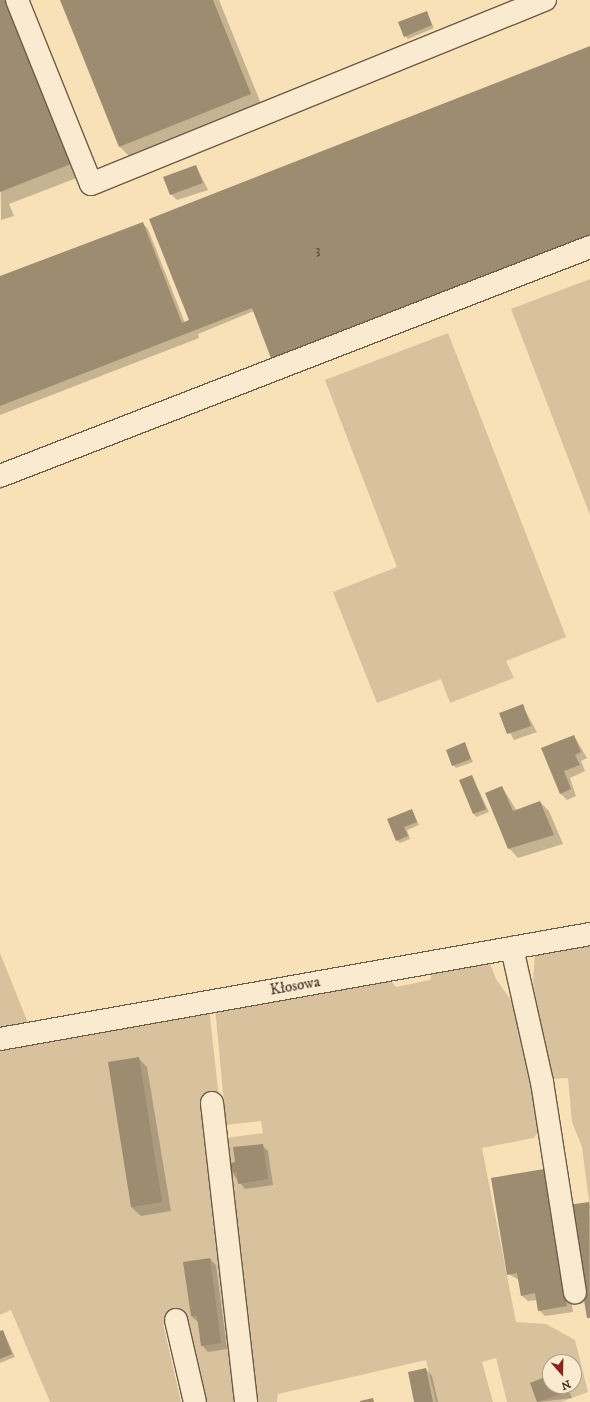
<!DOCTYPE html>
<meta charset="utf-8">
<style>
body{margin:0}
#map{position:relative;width:590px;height:1402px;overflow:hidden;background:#f8e0b7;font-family:"IM FELL DW Pica",serif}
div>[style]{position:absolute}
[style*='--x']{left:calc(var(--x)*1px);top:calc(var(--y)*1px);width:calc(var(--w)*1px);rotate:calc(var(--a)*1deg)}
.green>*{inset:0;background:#d8c29e}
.shadow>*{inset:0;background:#0003}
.building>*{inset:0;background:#9e8c70}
.roads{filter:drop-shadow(1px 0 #6b5c49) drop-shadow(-1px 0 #6b5c49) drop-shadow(0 1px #6b5c49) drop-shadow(0 -1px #6b5c49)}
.minor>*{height:22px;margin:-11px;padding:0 11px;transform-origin:11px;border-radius:11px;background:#faebd0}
span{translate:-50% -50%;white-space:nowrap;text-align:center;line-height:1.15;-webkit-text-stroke:3px #faebd0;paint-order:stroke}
.number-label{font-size:13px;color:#544737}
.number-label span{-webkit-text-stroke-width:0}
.street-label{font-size:15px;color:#3c3024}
.north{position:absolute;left:542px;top:1354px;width:40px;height:40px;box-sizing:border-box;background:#faebd0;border:1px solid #aea08b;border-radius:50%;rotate:160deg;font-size:11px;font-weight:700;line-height:16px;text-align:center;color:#3c3024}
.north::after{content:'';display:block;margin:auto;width:14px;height:18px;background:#8f2418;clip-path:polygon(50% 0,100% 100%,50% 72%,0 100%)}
</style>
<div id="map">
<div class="green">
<div style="clip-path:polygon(590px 279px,590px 515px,511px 309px)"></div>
<div style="clip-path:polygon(448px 333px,566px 637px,506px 661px,514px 678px,450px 703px,441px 679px,377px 703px,333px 592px,397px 567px,325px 380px)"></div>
<div style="clip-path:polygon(590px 942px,590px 1209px,582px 1147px,572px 1122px,568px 1078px,551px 1079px,548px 1074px,533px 982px,535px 952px)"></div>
<div style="clip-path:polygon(0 953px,30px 1028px,0 1033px)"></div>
<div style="clip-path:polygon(evenodd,489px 961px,496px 979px,519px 1012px,542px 1129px,533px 1138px,482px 1148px,516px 1322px,546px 1324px,575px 1340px,588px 1392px,561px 1402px,507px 1402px,496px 1358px,482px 1362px,493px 1402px,436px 1402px,426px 1360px,278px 1394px,277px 1402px,251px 1402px,226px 1138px,263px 1133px,261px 1121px,226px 1125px,215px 1007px,387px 976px,396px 987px,430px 980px,435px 967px,489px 961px,550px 1362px,574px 1362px,574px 1386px,550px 1386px,550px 1362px)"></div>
<div style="clip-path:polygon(209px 1008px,219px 1098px,235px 1402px,205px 1402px,186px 1317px,163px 1324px,181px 1402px,50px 1402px,11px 1310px,0 1315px,0 1048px)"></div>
</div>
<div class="shadow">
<div style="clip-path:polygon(0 0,87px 174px,9px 204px,14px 216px,1px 220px)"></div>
<div style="clip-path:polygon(61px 0,219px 0,262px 106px,131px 158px,120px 147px)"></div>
<div style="clip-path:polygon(426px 12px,434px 28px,408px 39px,405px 36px)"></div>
<div style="clip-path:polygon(590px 47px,590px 240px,254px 311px,198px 334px,199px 338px,0 415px,0 278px,142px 223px,148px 229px,185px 323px)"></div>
<div style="clip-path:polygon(196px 166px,208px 190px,177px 200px,171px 194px)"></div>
<div style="clip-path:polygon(522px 705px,537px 732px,514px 740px,500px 714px)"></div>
<div style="clip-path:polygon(574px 736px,587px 758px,581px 761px,585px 771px,570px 778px,576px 796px,567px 800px,560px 793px,542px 749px)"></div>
<div style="clip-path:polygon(464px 744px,473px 762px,456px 768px,453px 765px)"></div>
<div style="clip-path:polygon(472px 776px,489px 812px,476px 817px,474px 814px)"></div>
<div style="clip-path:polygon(502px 787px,517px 811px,540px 802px,549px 811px,563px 844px,518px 858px,509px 848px)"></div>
<div style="clip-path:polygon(412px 810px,419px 825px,407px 830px,410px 839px,400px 843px,397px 840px)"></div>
<div style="clip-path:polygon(138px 1058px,147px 1067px,171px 1211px,141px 1216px,131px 1207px)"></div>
<div style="clip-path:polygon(262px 1145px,268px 1151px,273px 1185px,245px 1189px,232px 1173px)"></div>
<div style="clip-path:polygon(544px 1170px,553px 1179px,573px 1312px,545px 1316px,539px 1310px,538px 1300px,528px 1301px,521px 1295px,519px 1280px,508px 1274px)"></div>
<div style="clip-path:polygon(588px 1203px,590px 1205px,590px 1320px,569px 1206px)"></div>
<div style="clip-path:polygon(210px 1259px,216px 1265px,227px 1349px,208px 1352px,202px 1345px,198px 1322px,191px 1316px)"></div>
<div style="clip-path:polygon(3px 1331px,15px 1357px,0 1363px,0 1332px)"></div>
<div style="clip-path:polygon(426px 1369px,432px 1376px,438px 1402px,415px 1402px)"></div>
<div style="clip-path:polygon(550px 1376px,550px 1386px,567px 1386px,572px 1398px,538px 1402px,531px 1384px)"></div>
</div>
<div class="building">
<div style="clip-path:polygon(0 0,12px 0,76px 162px,0 192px)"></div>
<div style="clip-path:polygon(60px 0,213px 0,251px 94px,119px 147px)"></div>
<div style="clip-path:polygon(427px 11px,432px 25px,404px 37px,398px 22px)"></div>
<div style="clip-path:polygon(590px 46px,590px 236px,272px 361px,252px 308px,0 406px,0 276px,143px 222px,182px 323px,189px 320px,149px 219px)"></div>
<div style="clip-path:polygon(196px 165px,203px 183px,170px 195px,163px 177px)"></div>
<div style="clip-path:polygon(523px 704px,531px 726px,507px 734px,499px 713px)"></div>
<div style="clip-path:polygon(574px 735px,581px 752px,575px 755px,580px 765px,564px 771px,571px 789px,560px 794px,541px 748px)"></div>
<div style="clip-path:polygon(465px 742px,471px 759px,452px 766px,446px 750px)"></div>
<div style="clip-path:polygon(472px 775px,486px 809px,473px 814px,459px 780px)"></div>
<div style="clip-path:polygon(502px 786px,513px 811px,540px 801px,554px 835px,508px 849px,485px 793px)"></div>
<div style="clip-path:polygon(412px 809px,417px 822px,404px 827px,408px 836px,396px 841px,387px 819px)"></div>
<div style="clip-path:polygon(139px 1057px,162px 1202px,131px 1207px,108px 1062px)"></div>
<div style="clip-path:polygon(263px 1144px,268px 1179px,238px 1184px,236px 1172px,231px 1173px,229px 1163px,235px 1162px,233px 1147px)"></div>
<div style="clip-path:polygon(544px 1169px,567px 1306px,538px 1311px,535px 1293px,521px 1296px,517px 1273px,507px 1275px,491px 1178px)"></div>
<div style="clip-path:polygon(589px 1202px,590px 1318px,587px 1318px,568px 1205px)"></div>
<div style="clip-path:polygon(210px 1258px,221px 1343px,201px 1346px,197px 1316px,191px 1316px,183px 1262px)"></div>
<div style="clip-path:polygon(3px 1330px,12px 1354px,0 1359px,0 1331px)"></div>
<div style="clip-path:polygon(426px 1368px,433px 1402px,414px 1402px,408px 1372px)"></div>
<div style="clip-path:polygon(550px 1375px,550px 1386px,564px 1386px,566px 1392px,537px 1402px,530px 1383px)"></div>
<div style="clip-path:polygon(373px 1398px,374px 1402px,360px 1402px,360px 1401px)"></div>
</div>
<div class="roads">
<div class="minor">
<div style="--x:17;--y:0;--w:198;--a:68.1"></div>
<div style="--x:91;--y:184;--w:490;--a:-22.1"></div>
<div style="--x:0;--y:476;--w:633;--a:-21.21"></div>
<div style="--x:512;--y:948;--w:137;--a:77.4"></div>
<div style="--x:542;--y:1082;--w:213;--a:81.1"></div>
<div style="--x:0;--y:1039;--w:599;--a:-10.09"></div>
<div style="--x:212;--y:1103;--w:301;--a:83.5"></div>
<div style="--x:176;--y:1320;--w:84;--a:77"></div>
</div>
</div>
<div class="number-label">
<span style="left:318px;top:250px">3</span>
</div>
<div class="street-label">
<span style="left:295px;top:986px;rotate:-10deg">Kłosowa</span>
</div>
<div class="north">N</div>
</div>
